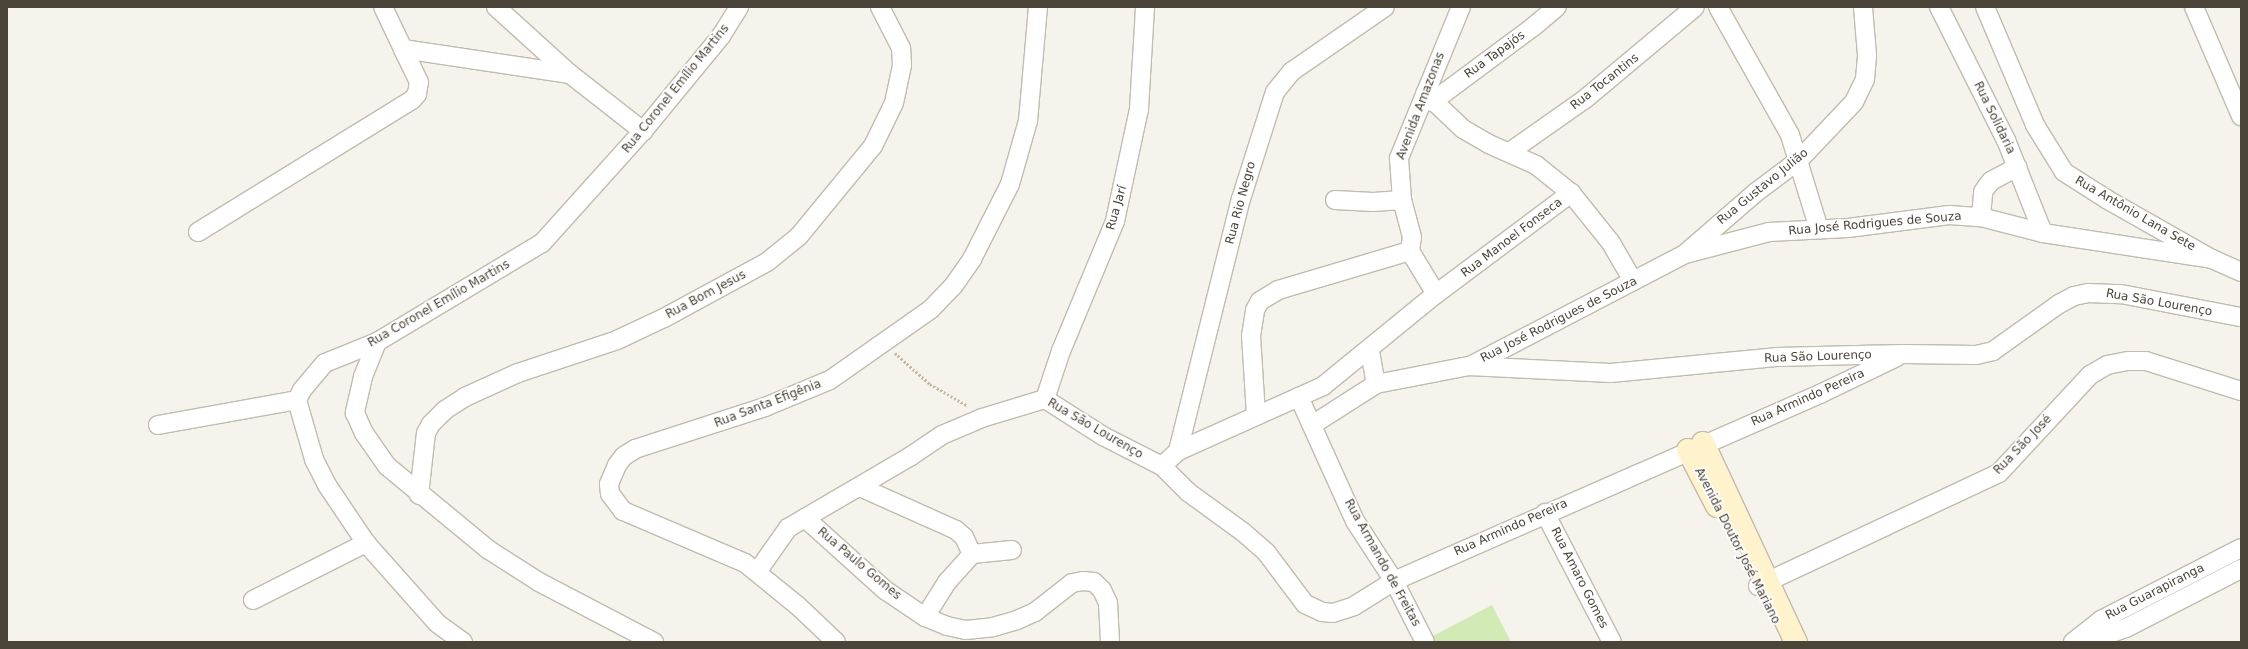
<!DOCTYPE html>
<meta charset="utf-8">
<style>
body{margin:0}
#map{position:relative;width:2248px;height:649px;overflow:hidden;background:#f6f3ec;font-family:"DejaVu Sans",sans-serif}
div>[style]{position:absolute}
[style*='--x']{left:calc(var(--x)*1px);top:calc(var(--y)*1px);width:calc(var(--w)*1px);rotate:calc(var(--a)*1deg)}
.green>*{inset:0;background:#d2eab5}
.path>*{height:2.5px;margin-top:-1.25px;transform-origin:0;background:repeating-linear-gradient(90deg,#c4b79f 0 2px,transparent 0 4px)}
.roads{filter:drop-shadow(1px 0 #c2bbae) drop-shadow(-1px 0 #c2bbae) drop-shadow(0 1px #c2bbae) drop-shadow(0 -1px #c2bbae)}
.street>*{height:18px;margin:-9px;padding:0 9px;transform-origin:9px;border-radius:9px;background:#fff}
.secondary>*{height:22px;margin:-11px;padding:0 11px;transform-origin:11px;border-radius:11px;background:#fff3cd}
span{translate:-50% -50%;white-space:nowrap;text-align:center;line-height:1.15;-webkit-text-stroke:3.5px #fff;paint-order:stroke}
.street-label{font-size:12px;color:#4b4439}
.frame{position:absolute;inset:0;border:8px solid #4b4439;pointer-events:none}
</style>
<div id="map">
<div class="green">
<div style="clip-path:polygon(1492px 605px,1511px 642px,1428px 642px,1427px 639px)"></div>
</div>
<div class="path">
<div style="--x:895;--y:353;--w:47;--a:41.5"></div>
<div style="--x:930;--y:384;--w:44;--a:30.1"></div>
</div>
<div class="roads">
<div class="street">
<div style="--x:383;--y:7;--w:47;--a:64.5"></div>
<div style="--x:403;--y:49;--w:169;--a:8.5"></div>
<div style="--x:496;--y:7;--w:100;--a:42.2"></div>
<div style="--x:570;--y:74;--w:93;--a:38"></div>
<div style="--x:1718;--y:7;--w:147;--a:60.6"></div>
<div style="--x:1790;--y:135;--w:98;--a:72.9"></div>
<div style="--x:1939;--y:7;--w:149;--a:63.3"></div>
<div style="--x:2006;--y:140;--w:100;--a:68.3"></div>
<div style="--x:1985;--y:7;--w:128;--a:67"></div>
<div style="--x:2035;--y:125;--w:55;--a:58.3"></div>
<div style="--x:2064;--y:172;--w:52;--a:32.5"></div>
<div style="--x:2108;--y:200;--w:120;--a:29.6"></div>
<div style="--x:2212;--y:259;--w:32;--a:24"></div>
<div style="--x:2194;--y:7;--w:119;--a:66.7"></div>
<div style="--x:1432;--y:102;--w:126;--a:-36.6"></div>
<div style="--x:1533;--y:27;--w:31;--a:-40"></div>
<div style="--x:1511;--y:151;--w:90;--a:-35.1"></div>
<div style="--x:1585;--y:99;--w:143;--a:-39.9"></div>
<div style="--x:1571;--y:193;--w:64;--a:51.3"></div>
<div style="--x:1611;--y:243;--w:44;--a:59.9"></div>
<div style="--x:1335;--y:200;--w:38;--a:3"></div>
<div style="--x:1373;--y:202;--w:29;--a:-4"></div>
<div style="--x:1981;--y:217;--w:25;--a:-85"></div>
<div style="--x:1983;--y:192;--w:7;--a:-56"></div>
<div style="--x:1987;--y:186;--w:6;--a:-51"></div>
<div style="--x:1991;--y:181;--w:30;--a:-28"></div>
<div style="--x:198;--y:232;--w:251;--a:-31.7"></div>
<div style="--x:412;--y:100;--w:8;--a:-50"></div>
<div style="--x:417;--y:94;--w:12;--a:-81"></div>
<div style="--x:419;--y:82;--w:37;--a:-116"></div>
<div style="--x:1687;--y:252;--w:90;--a:-40.9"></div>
<div style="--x:1755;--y:193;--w:55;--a:-36.9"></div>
<div style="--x:1799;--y:160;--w:80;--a:-46.5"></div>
<div style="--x:1854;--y:102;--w:25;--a:-64"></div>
<div style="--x:1865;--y:79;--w:24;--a:-85"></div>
<div style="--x:1867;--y:55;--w:48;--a:-94.8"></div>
<div style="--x:1436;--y:294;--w:50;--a:-121.2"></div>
<div style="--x:1410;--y:251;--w:14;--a:-82"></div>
<div style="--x:1412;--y:237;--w:38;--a:-105"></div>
<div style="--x:1402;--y:200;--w:42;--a:-94.1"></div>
<div style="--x:1399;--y:158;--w:163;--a:-67.7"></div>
<div style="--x:377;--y:342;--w:38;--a:112"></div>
<div style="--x:363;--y:377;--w:37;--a:103"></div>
<div style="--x:355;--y:413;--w:22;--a:66"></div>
<div style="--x:364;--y:433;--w:40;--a:55.1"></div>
<div style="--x:387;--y:466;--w:132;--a:39.5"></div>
<div style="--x:489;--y:550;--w:59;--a:32.6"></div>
<div style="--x:539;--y:582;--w:130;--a:27.6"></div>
<div style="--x:1370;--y:351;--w:34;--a:80"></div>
<div style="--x:1470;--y:366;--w:242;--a:-27.5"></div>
<div style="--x:1685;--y:254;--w:87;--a:-14.7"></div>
<div style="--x:1769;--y:232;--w:79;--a:-2.9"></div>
<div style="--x:1848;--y:228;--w:102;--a:-7.3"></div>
<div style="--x:1949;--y:215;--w:32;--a:4"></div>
<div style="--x:1981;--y:217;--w:64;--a:14.5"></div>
<div style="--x:2043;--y:233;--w:171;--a:8.7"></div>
<div style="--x:1299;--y:397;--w:136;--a:65.7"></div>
<div style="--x:1355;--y:521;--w:72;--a:57"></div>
<div style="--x:1394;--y:581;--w:68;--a:63.1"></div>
<div style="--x:1045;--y:399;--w:51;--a:-71.6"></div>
<div style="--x:1061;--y:351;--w:141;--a:-67.4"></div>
<div style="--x:1115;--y:221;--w:115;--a:-77.9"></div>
<div style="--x:1139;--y:109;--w:102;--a:-86.6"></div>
<div style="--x:1256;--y:415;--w:79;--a:-93.6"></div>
<div style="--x:1251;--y:336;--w:26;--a:-81"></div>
<div style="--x:1255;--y:310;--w:10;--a:-61"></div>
<div style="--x:1260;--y:301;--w:21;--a:-31"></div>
<div style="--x:1278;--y:290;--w:138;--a:-16.5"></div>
<div style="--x:158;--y:425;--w:141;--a:-10.2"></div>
<div style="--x:1312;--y:425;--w:76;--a:-32.6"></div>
<div style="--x:1376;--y:384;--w:95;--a:-11"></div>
<div style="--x:1469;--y:366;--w:142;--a:2.8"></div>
<div style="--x:1611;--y:373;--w:168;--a:-5.5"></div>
<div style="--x:1778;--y:357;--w:125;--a:-1.4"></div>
<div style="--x:1903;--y:354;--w:73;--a:0.8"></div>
<div style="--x:1976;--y:355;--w:17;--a:-13"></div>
<div style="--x:1993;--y:351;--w:81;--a:-35.5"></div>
<div style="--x:2059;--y:304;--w:17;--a:-28"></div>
<div style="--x:2074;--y:296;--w:14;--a:-12"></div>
<div style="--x:2088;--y:293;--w:33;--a:2"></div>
<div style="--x:2121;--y:294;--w:122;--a:10.9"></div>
<div style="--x:1178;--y:451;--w:260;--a:-76"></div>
<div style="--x:1241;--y:199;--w:112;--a:-72.4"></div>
<div style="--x:1275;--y:92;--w:26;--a:-51"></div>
<div style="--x:1291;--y:72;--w:114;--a:-34.7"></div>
<div style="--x:1162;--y:466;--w:37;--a:45"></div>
<div style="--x:1188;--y:492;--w:68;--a:36"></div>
<div style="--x:1243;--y:532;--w:30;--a:41"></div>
<div style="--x:1266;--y:552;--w:65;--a:53.1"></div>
<div style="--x:1305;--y:604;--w:19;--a:25"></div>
<div style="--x:1322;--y:612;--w:11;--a:5"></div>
<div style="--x:1333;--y:613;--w:22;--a:-18"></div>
<div style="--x:1354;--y:606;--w:47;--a:-32"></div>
<div style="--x:1394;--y:581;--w:467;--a:-23.7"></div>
<div style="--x:1822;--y:393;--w:83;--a:-25.6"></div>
<div style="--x:860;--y:487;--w:105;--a:24.1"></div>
<div style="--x:956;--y:530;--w:11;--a:41"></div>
<div style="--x:964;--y:537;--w:19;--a:65"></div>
<div style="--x:972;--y:554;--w:40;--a:-5.7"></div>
<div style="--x:419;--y:495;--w:62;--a:-83.6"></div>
<div style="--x:426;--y:433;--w:10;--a:-61"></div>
<div style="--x:431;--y:424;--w:20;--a:-45"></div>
<div style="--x:445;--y:410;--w:24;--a:-33"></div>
<div style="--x:465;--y:397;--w:58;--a:-24.4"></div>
<div style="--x:518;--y:373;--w:104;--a:-18.4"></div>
<div style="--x:617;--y:340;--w:52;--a:-25.1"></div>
<div style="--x:664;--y:318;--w:117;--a:-28.5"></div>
<div style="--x:767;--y:262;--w:41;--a:-39.1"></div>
<div style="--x:799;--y:236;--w:117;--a:-50.6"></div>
<div style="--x:873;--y:146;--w:48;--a:-64"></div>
<div style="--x:894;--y:103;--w:39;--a:-78"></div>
<div style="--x:902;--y:65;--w:17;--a:-93"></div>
<div style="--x:901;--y:48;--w:46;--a:-117.1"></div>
<div style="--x:1545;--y:513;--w:145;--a:62.6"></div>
<div style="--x:805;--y:518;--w:108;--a:42"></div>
<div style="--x:885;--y:590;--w:48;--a:34"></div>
<div style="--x:925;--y:617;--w:24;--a:22"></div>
<div style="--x:947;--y:626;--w:19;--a:12"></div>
<div style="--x:966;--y:630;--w:27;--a:-6"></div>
<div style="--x:993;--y:627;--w:25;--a:-16"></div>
<div style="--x:1017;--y:620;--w:20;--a:-24"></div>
<div style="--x:1035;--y:612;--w:47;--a:-38.1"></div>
<div style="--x:1072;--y:583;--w:11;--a:-10"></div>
<div style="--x:1083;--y:581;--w:11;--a:5"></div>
<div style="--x:1094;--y:582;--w:11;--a:45"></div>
<div style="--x:1102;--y:590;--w:14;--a:65"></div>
<div style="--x:1108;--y:603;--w:39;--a:87"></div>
<div style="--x:757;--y:572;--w:54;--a:-54.8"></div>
<div style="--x:788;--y:528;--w:143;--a:-30.3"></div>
<div style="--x:911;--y:456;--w:37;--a:-34"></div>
<div style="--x:942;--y:435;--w:43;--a:-23"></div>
<div style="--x:982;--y:418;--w:66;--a:-16.8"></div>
<div style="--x:1045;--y:399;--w:69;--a:32.5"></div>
<div style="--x:1103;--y:436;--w:66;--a:27"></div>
<div style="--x:1162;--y:466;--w:22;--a:-43"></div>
<div style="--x:1178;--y:451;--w:159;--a:-24.1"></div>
<div style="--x:1323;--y:386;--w:146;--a:-39.2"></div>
<div style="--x:1436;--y:294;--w:169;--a:-36.8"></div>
<div style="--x:1571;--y:193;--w:45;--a:-141.3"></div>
<div style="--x:1536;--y:165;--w:51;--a:-155.9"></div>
<div style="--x:1489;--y:144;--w:30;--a:-150"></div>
<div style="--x:1463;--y:129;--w:52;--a:-136.5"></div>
<div style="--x:1758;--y:586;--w:266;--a:-25.1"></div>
<div style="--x:1999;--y:473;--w:134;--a:-47.1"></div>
<div style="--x:2090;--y:375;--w:20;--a:-30"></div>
<div style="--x:2107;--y:365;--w:21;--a:-11"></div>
<div style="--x:2128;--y:361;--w:18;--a:0"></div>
<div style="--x:2146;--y:361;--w:100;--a:17.5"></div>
<div style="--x:253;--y:600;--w:127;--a:-26.8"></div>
<div style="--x:925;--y:617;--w:41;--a:-57.8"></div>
<div style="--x:947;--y:582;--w:38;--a:-48"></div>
<div style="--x:463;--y:642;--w:32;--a:-144"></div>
<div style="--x:437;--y:623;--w:107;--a:-131.6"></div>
<div style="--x:366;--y:543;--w:70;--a:-123.9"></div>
<div style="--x:327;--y:485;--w:29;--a:-117"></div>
<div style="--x:314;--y:459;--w:61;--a:-106.1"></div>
<div style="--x:297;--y:400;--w:11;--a:-63"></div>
<div style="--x:302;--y:390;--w:35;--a:-50"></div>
<div style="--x:325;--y:363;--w:56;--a:-22"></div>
<div style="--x:377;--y:342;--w:192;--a:-31"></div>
<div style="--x:542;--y:243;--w:151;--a:-48"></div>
<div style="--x:643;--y:131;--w:123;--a:-50.6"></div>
<div style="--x:721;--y:36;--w:34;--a:-58"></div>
<div style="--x:836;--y:642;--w:52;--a:-136.5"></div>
<div style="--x:798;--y:606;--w:68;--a:-140.9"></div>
<div style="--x:745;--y:563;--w:133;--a:-156.9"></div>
<div style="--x:623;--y:511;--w:21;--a:-127"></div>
<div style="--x:610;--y:494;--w:10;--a:-96"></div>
<div style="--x:609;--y:484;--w:21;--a:-67"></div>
<div style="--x:617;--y:465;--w:11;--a:-52"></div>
<div style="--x:624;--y:456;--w:13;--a:-32"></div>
<div style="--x:635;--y:449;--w:137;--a:-17.9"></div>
<div style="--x:765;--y:407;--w:70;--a:-22.6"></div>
<div style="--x:830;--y:380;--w:123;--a:-35.1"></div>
<div style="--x:931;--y:309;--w:33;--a:-46"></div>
<div style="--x:954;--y:285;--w:32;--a:-55"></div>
<div style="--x:972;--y:259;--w:84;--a:-63.1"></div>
<div style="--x:1010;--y:184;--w:66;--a:-74.1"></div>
<div style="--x:1028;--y:121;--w:114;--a:-85"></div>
<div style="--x:2073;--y:642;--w:36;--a:-38"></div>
<div style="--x:2101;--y:620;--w:157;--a:-27.2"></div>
<div style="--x:2086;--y:642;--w:42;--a:-19.3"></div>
<div style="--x:2126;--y:628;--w:129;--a:-27.2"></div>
</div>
<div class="secondary">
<div style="--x:1703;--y:443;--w:220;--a:65"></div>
<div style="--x:1688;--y:450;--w:63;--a:62.6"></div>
</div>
</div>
<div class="street-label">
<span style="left:1495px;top:55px;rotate:-36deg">Rua Tapajós</span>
<span style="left:1605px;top:82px;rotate:-38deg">Rua Tocantins</span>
<span style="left:676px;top:89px;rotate:-51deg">Rua Coronel Emílio Martins</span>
<span style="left:1421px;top:106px;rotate:-69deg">Avenida Amazonas</span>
<span style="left:1994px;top:118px;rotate:64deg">Rua Solidaria</span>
<span style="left:1763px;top:187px;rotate:-39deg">Rua Gustavo Julião</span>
<span style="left:1241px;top:203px;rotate:-75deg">Rua Rio Negro</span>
<span style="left:1117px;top:208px;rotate:-74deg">Rua Jarí</span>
<span style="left:2135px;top:214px;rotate:30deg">Rua Antônio Lana Sete</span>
<span style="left:1875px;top:224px;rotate:-5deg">Rua José Rodrigues de Souza</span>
<span style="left:1512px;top:238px;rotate:-37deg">Rua Manoel Fonseca</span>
<span style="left:706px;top:295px;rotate:-28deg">Rua Bom Jesus</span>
<span style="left:2159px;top:303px;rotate:10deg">Rua São Lourenço</span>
<span style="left:439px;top:304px;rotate:-30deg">Rua Coronel Emílio Martins</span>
<span style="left:1559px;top:320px;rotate:-27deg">Rua José Rodrigues de Souza</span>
<span style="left:1818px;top:357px;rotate:-2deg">Rua São Lourenço</span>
<span style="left:1808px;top:398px;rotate:-24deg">Rua Armindo Pereira</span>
<span style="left:768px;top:404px;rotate:-21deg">Rua Santa Efigênia</span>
<span style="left:1095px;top:429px;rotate:30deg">Rua São Lourenço</span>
<span style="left:2023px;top:445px;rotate:-46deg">Rua São José</span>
<span style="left:1511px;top:528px;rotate:-24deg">Rua Armindo Pereira</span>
<span style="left:1737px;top:546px;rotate:63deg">Avenida Doutor José Mariano</span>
<span style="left:1382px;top:563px;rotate:61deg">Rua Armando de Freitas</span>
<span style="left:859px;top:564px;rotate:40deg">Rua Paulo Gomes</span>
<span style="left:1579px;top:578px;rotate:63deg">Rua Amaro Gomes</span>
<span style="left:2155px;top:592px;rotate:-27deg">Rua Guarapiranga</span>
</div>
<div class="frame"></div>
</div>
